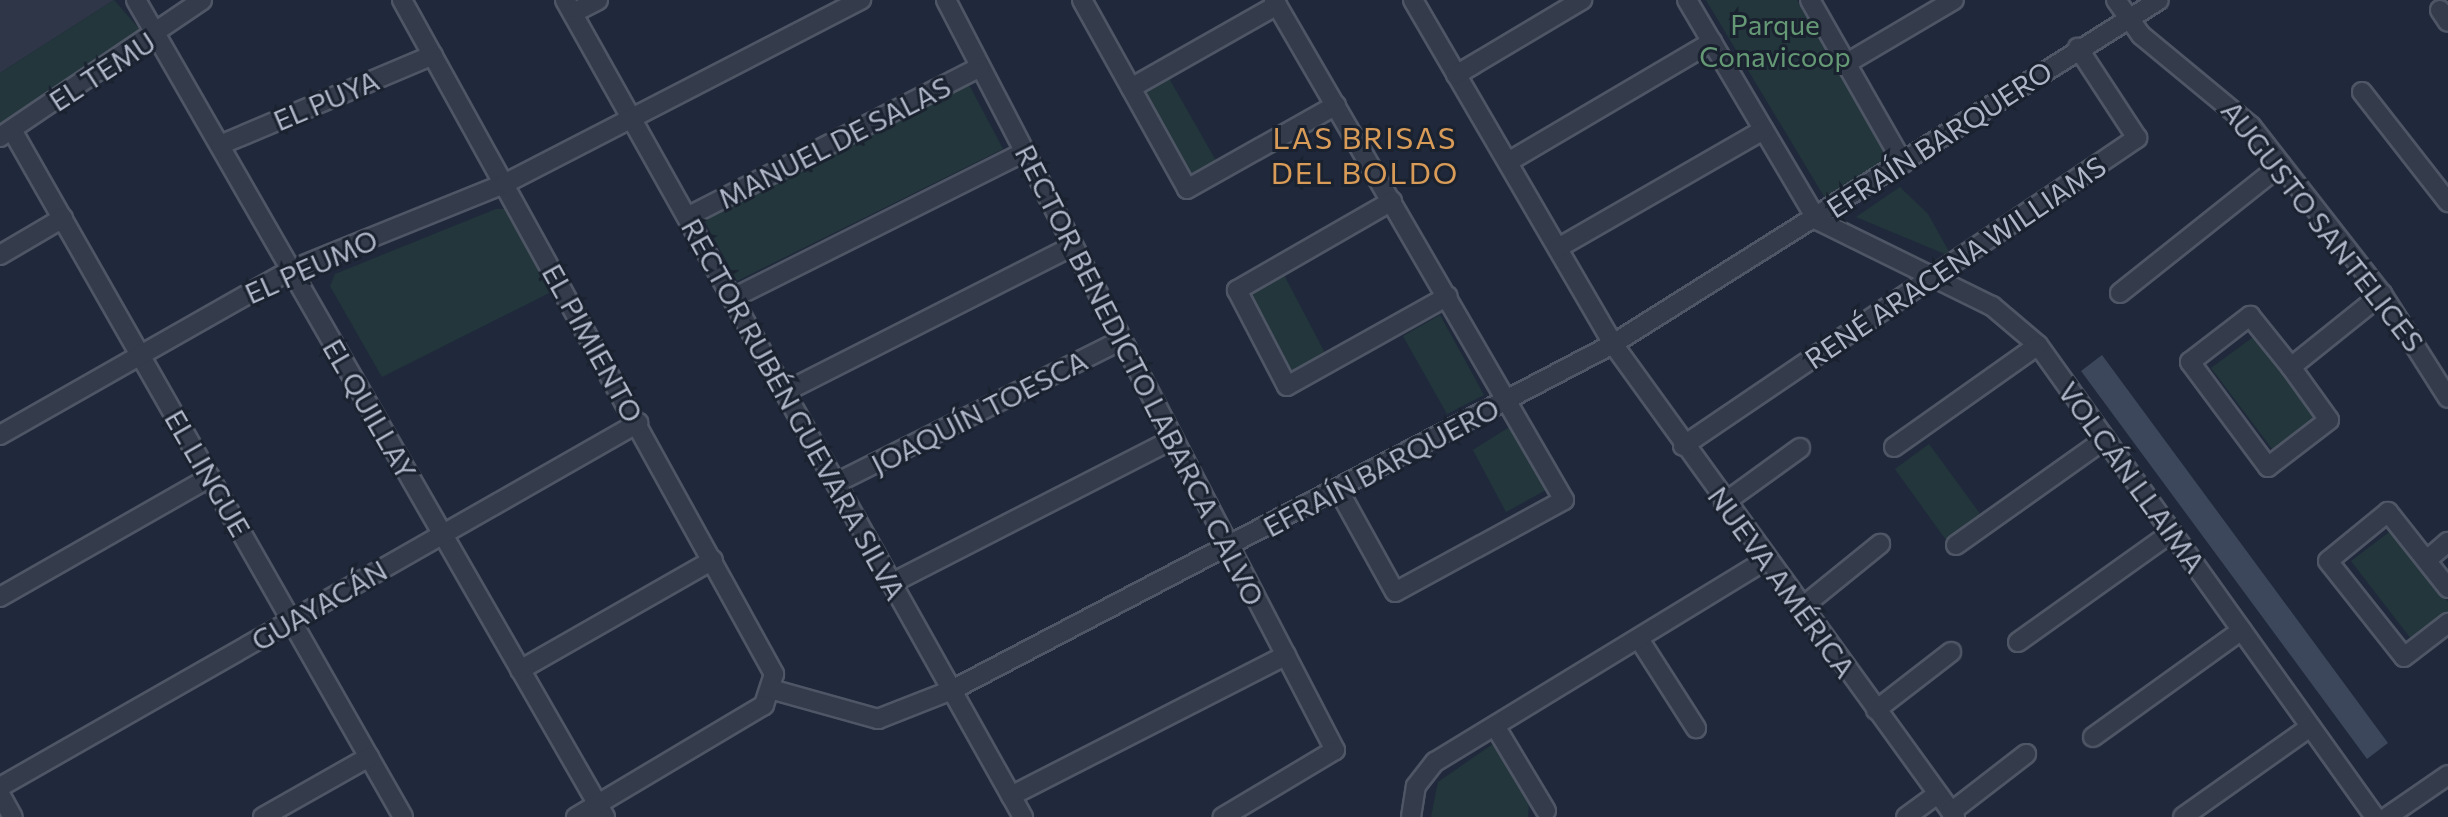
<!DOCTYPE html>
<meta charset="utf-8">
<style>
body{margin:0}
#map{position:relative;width:2448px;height:817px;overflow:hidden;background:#20293b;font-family:Commissioner,sans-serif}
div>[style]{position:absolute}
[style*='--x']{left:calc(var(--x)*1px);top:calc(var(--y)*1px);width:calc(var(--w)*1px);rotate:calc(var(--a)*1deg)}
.airport>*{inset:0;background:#2e3648}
.green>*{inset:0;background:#22363c}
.building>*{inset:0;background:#3c475b}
.roads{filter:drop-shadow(2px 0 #4f5665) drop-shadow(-2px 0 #4f5665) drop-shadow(0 2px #4f5665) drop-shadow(0 -2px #4f5665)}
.minor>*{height:18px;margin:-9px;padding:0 9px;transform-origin:9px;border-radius:9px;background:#343b4b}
span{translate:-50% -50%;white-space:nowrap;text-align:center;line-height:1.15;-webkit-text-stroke:6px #1a212f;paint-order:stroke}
.park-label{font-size:28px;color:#659975}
.street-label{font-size:28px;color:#afb6c7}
.neighbourhood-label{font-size:30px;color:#d99c58;letter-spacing:2px}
</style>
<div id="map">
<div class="airport">
<div style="clip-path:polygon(0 0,114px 0,0 73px)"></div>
</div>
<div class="green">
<div style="clip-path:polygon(114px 0,142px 32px,0 123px,0 73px)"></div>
<div style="clip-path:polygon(1706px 0,1797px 0,1892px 163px,1828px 203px)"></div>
<div style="clip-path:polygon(1166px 73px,1219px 166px,1188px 184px,1135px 90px)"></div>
<div style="clip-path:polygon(968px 83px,1003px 149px,737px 281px,704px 220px)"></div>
<div style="clip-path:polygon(1900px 187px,1928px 214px,1952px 257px,1856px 217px)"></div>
<div style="clip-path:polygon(496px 209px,505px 209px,551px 292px,382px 377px,330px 286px,335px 274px)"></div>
<div style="clip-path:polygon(1284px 275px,1326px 355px,1291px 374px,1247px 295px)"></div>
<div style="clip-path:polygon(1440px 315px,1484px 395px,1447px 414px,1403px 336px)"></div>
<div style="clip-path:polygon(2256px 335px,2321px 420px,2276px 454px,2211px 368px)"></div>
<div style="clip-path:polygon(1511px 426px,1546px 490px,1506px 512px,1473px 450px)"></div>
<div style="clip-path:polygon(1929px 444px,1981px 515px,1946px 540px,1895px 469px)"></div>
<div style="clip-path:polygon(2392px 530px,2448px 602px,2448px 612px,2412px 640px,2351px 561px)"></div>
<div style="clip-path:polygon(1493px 744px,1529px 802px,1528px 817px,1431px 817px,1438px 782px)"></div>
</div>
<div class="building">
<div style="clip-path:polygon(2102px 355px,2388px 743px,2367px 759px,2081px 371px)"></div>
</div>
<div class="roads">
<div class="minor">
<div style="--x:136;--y:0;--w:942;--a:60.14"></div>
<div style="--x:402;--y:0;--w:770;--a:61.1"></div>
<div style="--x:774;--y:674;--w:33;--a:108"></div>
<div style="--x:764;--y:705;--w:219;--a:149.2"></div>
<div style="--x:565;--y:0;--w:937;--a:60.73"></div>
<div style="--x:946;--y:0;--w:845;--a:62.59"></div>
<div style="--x:1335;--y:750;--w:131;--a:149.1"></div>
<div style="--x:1082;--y:0;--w:216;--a:60.9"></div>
<div style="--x:1187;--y:189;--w:171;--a:-29.4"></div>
<div style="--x:1274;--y:0;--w:578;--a:59.89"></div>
<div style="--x:1564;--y:500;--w:192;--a:151.4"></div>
<div style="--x:1395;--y:592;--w:118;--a:-119"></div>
<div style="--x:1413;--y:0;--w:398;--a:59.8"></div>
<div style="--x:1613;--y:344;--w:584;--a:54.13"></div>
<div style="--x:1687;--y:0;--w:256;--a:59.4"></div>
<div style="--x:1817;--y:220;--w:195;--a:26.2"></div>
<div style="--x:1992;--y:306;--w:60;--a:40.3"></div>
<div style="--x:2038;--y:345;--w:580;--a:54.47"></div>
<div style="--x:1810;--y:0;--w:188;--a:60.3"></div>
<div style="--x:2116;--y:0;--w:43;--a:54.5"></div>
<div style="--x:2141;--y:35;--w:143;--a:39.6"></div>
<div style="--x:2251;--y:126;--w:213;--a:52.1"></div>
<div style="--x:2382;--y:294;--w:123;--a:57.6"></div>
<div style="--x:2440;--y:10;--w:14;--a:56"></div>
<div style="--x:573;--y:13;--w:28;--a:-27"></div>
<div style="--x:1847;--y:63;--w:124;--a:-30.5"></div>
<div style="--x:1456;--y:75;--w:147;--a:-30.8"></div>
<div style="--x:1131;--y:88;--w:168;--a:-29.6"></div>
<div style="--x:2362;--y:92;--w:140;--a:52"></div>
<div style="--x:12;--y:130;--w:790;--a:60.35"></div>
<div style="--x:0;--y:137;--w:244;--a:-34.1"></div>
<div style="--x:220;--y:145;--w:231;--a:-22.9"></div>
<div style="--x:1508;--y:162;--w:237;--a:-30.5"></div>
<div style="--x:1392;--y:201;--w:179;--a:150.1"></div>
<div style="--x:1237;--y:290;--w:108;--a:62.5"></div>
<div style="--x:1287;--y:386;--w:184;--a:-29.2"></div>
<div style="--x:687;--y:217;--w:329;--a:-27.1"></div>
<div style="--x:1558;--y:248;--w:237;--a:-29.9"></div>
<div style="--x:0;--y:255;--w:73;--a:-30.4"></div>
<div style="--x:2120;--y:293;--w:206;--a:-38.5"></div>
<div style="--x:733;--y:298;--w:326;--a:-26.6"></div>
<div style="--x:2291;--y:367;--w:65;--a:54.4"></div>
<div style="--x:2329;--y:420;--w:77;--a:142.4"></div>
<div style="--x:2268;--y:467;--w:131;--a:-126.6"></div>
<div style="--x:2190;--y:362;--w:76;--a:-37.5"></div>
<div style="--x:2250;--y:316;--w:65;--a:51.2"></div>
<div style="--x:2291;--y:367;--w:117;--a:-38.7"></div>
<div style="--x:785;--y:392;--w:323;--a:-26.9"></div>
<div style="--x:0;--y:435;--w:335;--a:-29.6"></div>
<div style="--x:291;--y:270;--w:230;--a:-22"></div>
<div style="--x:504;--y:184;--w:402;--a:-27.3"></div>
<div style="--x:1683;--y:446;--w:549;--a:-34.15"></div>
<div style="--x:2137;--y:138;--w:108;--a:-123.2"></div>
<div style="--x:1894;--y:447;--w:176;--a:-35.3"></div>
<div style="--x:836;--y:483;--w:320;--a:-26.6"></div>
<div style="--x:1724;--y:503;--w:94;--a:-35.9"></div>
<div style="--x:1956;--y:545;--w:183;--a:-35.4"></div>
<div style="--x:2427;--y:560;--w:28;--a:-41"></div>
<div style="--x:892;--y:583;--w:316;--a:-27.1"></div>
<div style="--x:2448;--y:588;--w:97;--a:-128.3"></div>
<div style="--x:2388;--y:512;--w:77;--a:140.8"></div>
<div style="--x:2328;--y:561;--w:122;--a:51.6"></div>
<div style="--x:2404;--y:657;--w:56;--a:-37.7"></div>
<div style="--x:0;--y:597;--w:242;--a:-29.7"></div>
<div style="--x:1801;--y:608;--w:102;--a:-39"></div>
<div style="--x:1639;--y:639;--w:106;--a:57.4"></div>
<div style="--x:2018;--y:642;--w:189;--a:-35.5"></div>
<div style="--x:520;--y:670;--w:222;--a:-29.7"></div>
<div style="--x:774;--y:690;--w:108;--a:15.6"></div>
<div style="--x:878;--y:719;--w:79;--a:-21.4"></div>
<div style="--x:952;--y:690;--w:746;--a:-27.63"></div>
<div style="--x:1613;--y:344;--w:645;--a:-32.21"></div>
<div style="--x:1876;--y:710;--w:95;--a:-37.7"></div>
<div style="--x:1495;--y:726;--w:99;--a:59"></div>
<div style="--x:2093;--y:737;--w:183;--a:-35.7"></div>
<div style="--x:0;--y:787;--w:735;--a:-29.71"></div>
<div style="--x:0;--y:794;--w:26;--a:61"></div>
<div style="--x:1011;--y:796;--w:309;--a:-27.1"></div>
<div style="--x:1951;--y:812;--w:95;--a:-37.7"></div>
<div style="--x:263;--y:817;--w:122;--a:-29.5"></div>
<div style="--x:1411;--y:817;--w:31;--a:-81"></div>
<div style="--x:1416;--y:786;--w:31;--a:-52"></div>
<div style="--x:1435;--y:762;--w:388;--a:-31.4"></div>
<div style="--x:1906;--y:817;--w:39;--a:-36"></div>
<div style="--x:2183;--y:817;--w:156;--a:-35.3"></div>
<div style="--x:2387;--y:817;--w:74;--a:-34.5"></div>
</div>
</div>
<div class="park-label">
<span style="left:1775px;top:40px">Parque<br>Conavicoop</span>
</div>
<div class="street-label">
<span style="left:102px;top:71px;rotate:-33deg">EL TEMU</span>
<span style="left:326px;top:100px;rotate:-23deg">EL PUYA</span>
<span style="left:1939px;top:139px;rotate:-33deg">EFRAÍN BARQUERO</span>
<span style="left:834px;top:142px;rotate:-27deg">MANUEL DE SALAS</span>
<span style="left:2323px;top:226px;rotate:52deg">AUGUSTO SANTELICES</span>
<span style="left:1955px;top:262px;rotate:-34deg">RENÉ ARACENA WILLIAMS</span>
<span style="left:311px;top:266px;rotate:-24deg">EL PEUMO</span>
<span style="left:593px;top:343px;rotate:61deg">EL PIMIENTO</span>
<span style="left:1140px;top:375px;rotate:63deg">RECTOR BENEDICTO LABARCA CALVO</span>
<span style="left:370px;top:409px;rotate:60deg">EL QUILLAY</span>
<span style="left:794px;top:409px;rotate:61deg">RECTOR RUBÉN GUEVARA SILVA</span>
<span style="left:979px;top:412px;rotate:-27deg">JOAQUÍN TOESCA</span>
<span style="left:1381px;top:467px;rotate:-28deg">EFRAÍN BARQUERO</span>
<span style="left:208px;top:473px;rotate:60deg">EL LINGUE</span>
<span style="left:2132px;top:477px;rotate:54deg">VOLCÁN LLAIMA</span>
<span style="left:1782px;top:582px;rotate:54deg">NUEVA AMÉRICA</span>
<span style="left:319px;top:605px;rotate:-30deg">GUAYACÁN</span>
</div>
<div class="neighbourhood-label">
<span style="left:1365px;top:154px">LAS BRISAS<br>DEL BOLDO</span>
</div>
</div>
